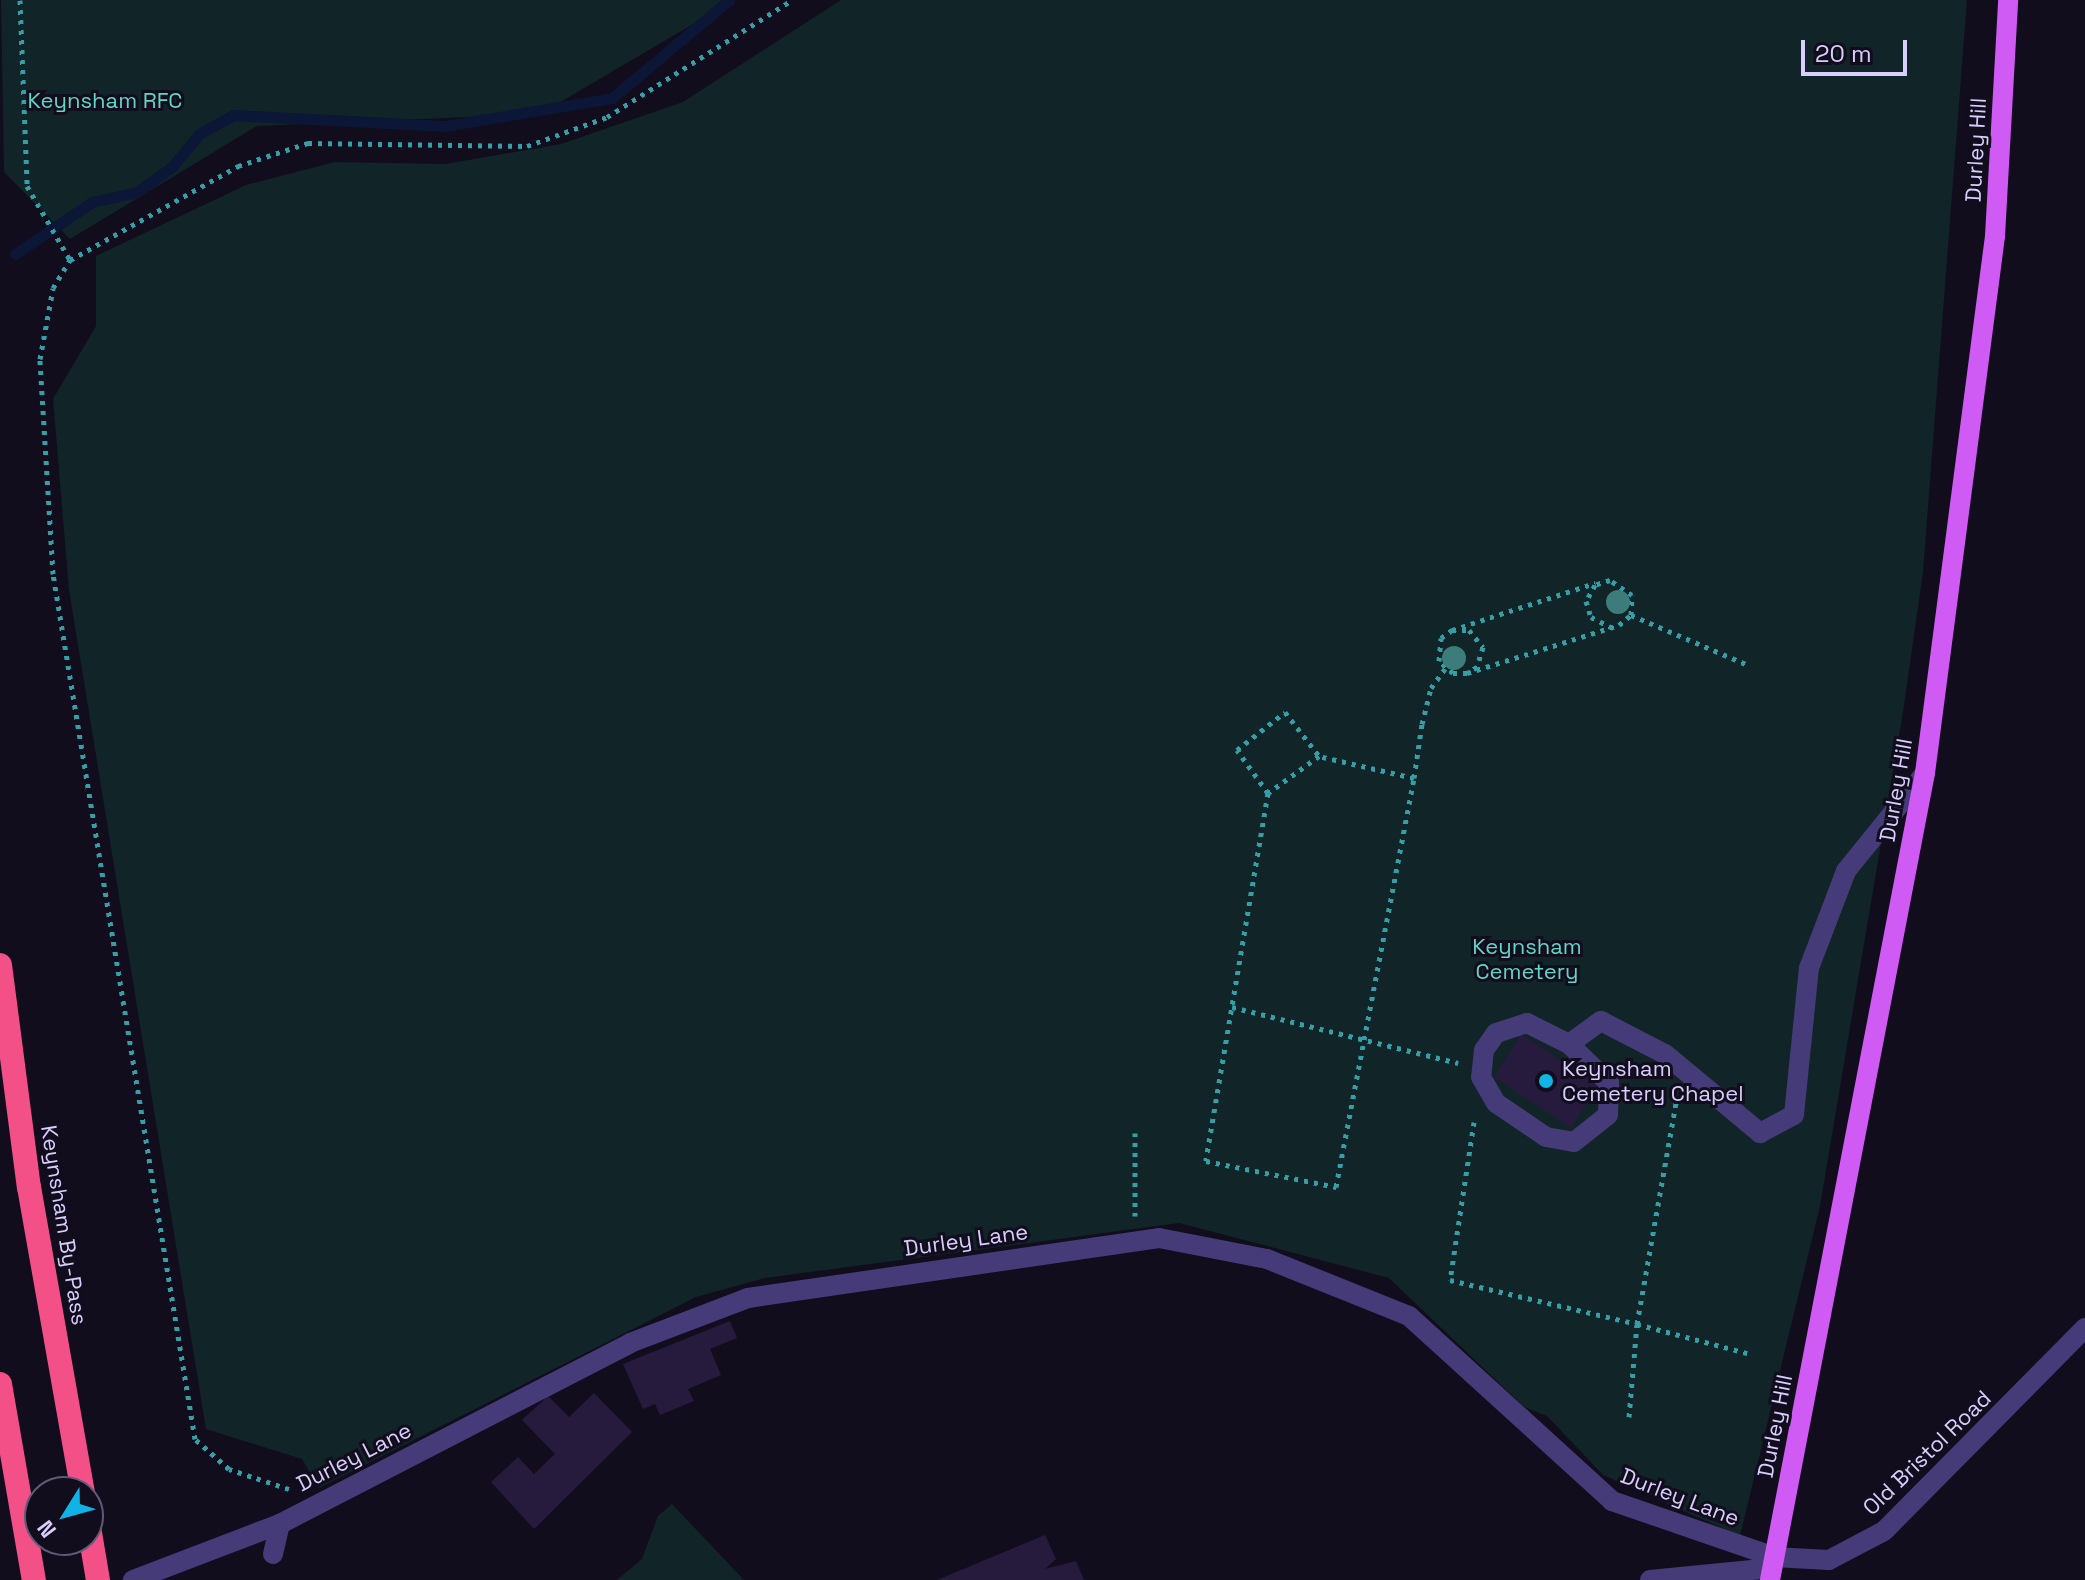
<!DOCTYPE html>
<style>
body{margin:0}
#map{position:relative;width:2085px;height:1580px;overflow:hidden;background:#120d1d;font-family:"Space Grotesk",sans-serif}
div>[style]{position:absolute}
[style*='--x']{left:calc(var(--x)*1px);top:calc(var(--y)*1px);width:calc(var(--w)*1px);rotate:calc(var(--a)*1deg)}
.green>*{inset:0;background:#112427}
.stream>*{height:11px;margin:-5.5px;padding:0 5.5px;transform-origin:5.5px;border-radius:5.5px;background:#0c1637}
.building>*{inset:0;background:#261b3d}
.path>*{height:5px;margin-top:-2.5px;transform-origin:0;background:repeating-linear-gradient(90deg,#359fa7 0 4px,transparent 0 10px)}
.lane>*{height:20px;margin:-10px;padding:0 10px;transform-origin:10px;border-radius:10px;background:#463b79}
.street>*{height:20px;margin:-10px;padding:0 10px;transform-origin:10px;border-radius:10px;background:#463b79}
.primary>*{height:20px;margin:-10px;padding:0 10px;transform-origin:10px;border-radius:10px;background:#cf5bf4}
.highway>*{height:24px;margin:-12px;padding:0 12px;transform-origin:12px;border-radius:12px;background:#f35088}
.trees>*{width:24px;height:24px;margin:-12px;border-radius:50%;background:#3c7c7b}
.dots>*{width:22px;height:22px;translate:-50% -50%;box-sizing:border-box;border:4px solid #120d1d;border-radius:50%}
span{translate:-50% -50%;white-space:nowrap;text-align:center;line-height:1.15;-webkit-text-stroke:6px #120d1d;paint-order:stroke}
.park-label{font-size:22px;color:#5fd6c8}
.street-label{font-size:22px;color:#d8cdfc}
.poi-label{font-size:22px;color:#d8cdfc}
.left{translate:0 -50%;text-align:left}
.north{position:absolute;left:24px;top:1476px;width:80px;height:80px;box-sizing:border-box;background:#120d1d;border:2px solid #615a76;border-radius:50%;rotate:233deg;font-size:22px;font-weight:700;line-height:32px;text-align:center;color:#d8cdfc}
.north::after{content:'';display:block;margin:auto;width:28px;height:36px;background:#10b3e5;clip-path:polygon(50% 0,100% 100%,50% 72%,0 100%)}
.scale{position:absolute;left:1801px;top:40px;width:106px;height:36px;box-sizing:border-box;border:4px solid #d8cdfc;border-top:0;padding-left:10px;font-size:24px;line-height:28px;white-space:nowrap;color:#d8cdfc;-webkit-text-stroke:6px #120d1d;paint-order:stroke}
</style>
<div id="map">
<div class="green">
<div style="clip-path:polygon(1px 0,734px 0,540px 114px,257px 126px,70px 239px,4px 172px)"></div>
<div style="clip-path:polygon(841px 0,1967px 0,1923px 572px,1903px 712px,1820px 1206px,1740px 1536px,1603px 1475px,1547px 1416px,1524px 1407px,1389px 1278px,1179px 1223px,765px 1278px,696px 1297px,319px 1488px,302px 1459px,206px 1429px,69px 590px,53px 399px,96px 326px,96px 256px,246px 185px,335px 162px,446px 164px,561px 144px,683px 102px)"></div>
<div style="clip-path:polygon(672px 1504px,744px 1580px,617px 1580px,642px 1559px,658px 1516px)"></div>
</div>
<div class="stream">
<div style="--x:15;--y:254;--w:93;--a:-34"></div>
<div style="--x:92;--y:202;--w:46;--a:-12.5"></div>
<div style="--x:137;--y:192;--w:43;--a:-35.5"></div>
<div style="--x:172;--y:167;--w:43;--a:-50.7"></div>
<div style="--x:199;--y:134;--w:39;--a:-29"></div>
<div style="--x:233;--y:115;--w:212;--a:3"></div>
<div style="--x:445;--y:126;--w:169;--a:-9.5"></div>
<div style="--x:612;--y:98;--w:153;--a:-39.9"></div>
</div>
<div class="building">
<div style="clip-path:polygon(1521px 1034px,1599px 1085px,1571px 1128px,1494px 1077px)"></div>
<div style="clip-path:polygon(730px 1321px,737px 1338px,710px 1349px,721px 1375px,688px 1389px,694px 1401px,660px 1415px,655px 1404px,643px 1409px,623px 1364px)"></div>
<div style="clip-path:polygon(594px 1393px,632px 1432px,534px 1529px,491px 1482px,518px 1457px,534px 1474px,555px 1454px,522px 1420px,548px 1396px,569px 1417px)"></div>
<div style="clip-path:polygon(1045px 1535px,1056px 1559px,1045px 1569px,1076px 1561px,1084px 1580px,937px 1580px)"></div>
</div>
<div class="path">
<div style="--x:20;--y:0;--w:186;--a:87.8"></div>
<div style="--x:27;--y:186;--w:86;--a:59.8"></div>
<div style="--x:1631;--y:615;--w:127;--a:23.1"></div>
<div style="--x:1452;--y:630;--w:17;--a:0"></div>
<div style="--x:1469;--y:630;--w:22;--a:51"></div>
<div style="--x:1483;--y:647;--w:21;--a:107"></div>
<div style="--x:1477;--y:667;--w:12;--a:149"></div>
<div style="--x:1467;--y:673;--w:14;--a:180"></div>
<div style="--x:1453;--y:673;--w:18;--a:-139"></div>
<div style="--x:1439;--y:661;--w:23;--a:-85"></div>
<div style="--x:1441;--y:638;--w:14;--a:-36"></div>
<div style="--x:1452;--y:630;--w:151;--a:-18.2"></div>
<div style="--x:1467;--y:673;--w:159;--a:-17.5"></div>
<div style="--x:1619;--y:625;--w:16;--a:-40"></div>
<div style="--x:1631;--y:615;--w:20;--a:-87"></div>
<div style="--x:1632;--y:595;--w:27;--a:-146"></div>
<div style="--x:1610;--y:580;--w:16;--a:162"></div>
<div style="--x:1595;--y:585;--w:18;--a:119"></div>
<div style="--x:1586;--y:601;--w:17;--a:73"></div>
<div style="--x:1591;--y:617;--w:22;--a:27"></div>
<div style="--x:1414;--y:778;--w:98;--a:-167"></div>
<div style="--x:1319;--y:756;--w:63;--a:144"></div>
<div style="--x:1268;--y:793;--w:373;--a:99.6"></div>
<div style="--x:1206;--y:1161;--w:133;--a:11.3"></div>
<div style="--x:1336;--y:1187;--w:416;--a:-79.2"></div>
<div style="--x:1414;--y:778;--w:55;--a:-81.6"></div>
<div style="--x:1422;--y:724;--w:37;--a:-76"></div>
<div style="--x:1431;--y:688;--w:24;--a:-54"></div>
<div style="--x:1268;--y:793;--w:53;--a:-125.8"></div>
<div style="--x:1237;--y:750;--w:61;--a:-38.4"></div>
<div style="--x:1285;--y:712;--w:56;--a:52.3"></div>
<div style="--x:1232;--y:1007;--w:233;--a:13.9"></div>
<div style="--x:1474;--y:1122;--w:160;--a:98.6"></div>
<div style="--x:1450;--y:1280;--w:192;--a:13.2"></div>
<div style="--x:1637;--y:1324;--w:230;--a:-80"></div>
<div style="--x:1135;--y:1216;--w:83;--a:-90"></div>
<div style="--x:1629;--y:1417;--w:93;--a:-85.1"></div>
<div style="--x:1637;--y:1324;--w:114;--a:14.8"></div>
<div style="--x:289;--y:1489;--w:63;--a:-161.6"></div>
<div style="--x:229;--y:1469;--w:45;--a:-138.6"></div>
<div style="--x:195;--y:1439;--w:877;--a:-99.32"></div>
<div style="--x:53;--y:574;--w:215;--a:-93.5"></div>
<div style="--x:40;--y:359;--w:72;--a:-79.6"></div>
<div style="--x:53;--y:288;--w:33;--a:-59"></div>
<div style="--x:70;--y:260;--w:193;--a:-29.2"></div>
<div style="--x:238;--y:166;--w:74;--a:-18.2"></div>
<div style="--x:308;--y:143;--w:219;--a:0.8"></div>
<div style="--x:527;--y:146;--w:85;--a:-19.9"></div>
<div style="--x:607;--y:117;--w:219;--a:-32.3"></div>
</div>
<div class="lane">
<div style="--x:1569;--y:1044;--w:47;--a:-153.4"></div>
<div style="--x:1527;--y:1023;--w:33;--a:162"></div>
<div style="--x:1496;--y:1033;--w:21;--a:125"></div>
<div style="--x:1484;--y:1050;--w:27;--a:96"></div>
<div style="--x:1481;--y:1077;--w:30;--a:60"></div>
<div style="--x:1496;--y:1103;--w:60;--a:34.2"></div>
<div style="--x:1546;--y:1137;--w:28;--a:10"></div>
<div style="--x:1574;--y:1142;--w:43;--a:-38.5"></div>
<div style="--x:1608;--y:1115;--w:32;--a:-88"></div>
<div style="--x:1609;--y:1083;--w:56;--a:-135.7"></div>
<div style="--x:1569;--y:1044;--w:39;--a:-36"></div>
<div style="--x:1601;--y:1021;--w:72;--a:27.3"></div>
<div style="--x:1665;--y:1054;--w:124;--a:39.7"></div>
<div style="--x:1760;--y:1133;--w:38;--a:-28"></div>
<div style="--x:1794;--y:1115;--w:148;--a:-84.2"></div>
<div style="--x:1809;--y:968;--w:104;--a:-69.1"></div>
<div style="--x:1846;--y:871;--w:126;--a:-51.1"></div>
<div style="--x:273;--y:1554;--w:31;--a:-77"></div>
<div style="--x:133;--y:1580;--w:157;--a:-20.9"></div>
<div style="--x:280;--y:1524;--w:394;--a:-27.3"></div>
<div style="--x:630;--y:1343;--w:126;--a:-20.9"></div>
<div style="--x:748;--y:1298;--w:415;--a:-8.3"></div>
<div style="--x:1159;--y:1238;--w:110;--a:11"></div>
<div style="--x:1267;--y:1259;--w:153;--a:21.9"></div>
<div style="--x:1409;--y:1316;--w:275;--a:42.3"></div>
<div style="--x:1612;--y:1501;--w:172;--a:19"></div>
<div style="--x:1650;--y:1580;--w:123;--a:-5.6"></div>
</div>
<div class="street">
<div style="--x:1775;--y:1557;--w:54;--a:3.2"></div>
<div style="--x:1829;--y:1560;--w:62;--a:-27.8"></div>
<div style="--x:1884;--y:1531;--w:286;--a:-45.3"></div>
</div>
<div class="primary">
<div style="--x:1770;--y:1580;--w:822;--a:-79.13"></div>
<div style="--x:1925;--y:773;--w:542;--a:-82.57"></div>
<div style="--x:1995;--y:236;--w:236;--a:-86.8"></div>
</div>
<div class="highway">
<div style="--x:0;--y:965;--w:224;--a:82.6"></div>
<div style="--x:29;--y:1187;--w:310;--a:80"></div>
<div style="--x:0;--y:1384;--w:199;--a:80.2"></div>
<div style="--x:88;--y:1521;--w:60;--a:80.4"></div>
</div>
<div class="trees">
<div style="left:1618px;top:602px"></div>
<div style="left:1454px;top:658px"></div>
</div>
<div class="dots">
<div style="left:1546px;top:1081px;background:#10b3e5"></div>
</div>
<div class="park-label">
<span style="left:105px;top:101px">Keynsham RFC</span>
<span style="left:1527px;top:959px">Keynsham<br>Cemetery</span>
</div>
<div class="street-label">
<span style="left:1976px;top:150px;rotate:-87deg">Durley Hill</span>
<span style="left:1896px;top:790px;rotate:-80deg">Durley Hill</span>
<span style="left:64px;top:1225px;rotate:81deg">Keynsham By-Pass</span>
<span style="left:966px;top:1240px;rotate:-8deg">Durley Lane</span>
<span style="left:1775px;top:1426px;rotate:-79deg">Durley Hill</span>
<span style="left:1927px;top:1453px;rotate:-44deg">Old Bristol Road</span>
<span style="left:354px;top:1457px;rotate:-27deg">Durley Lane</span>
<span style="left:1680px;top:1497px;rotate:21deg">Durley Lane</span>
</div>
<div class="poi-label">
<span class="left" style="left:1562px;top:1081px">Keynsham<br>Cemetery Chapel</span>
</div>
<div class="north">N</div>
<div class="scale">20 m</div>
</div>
